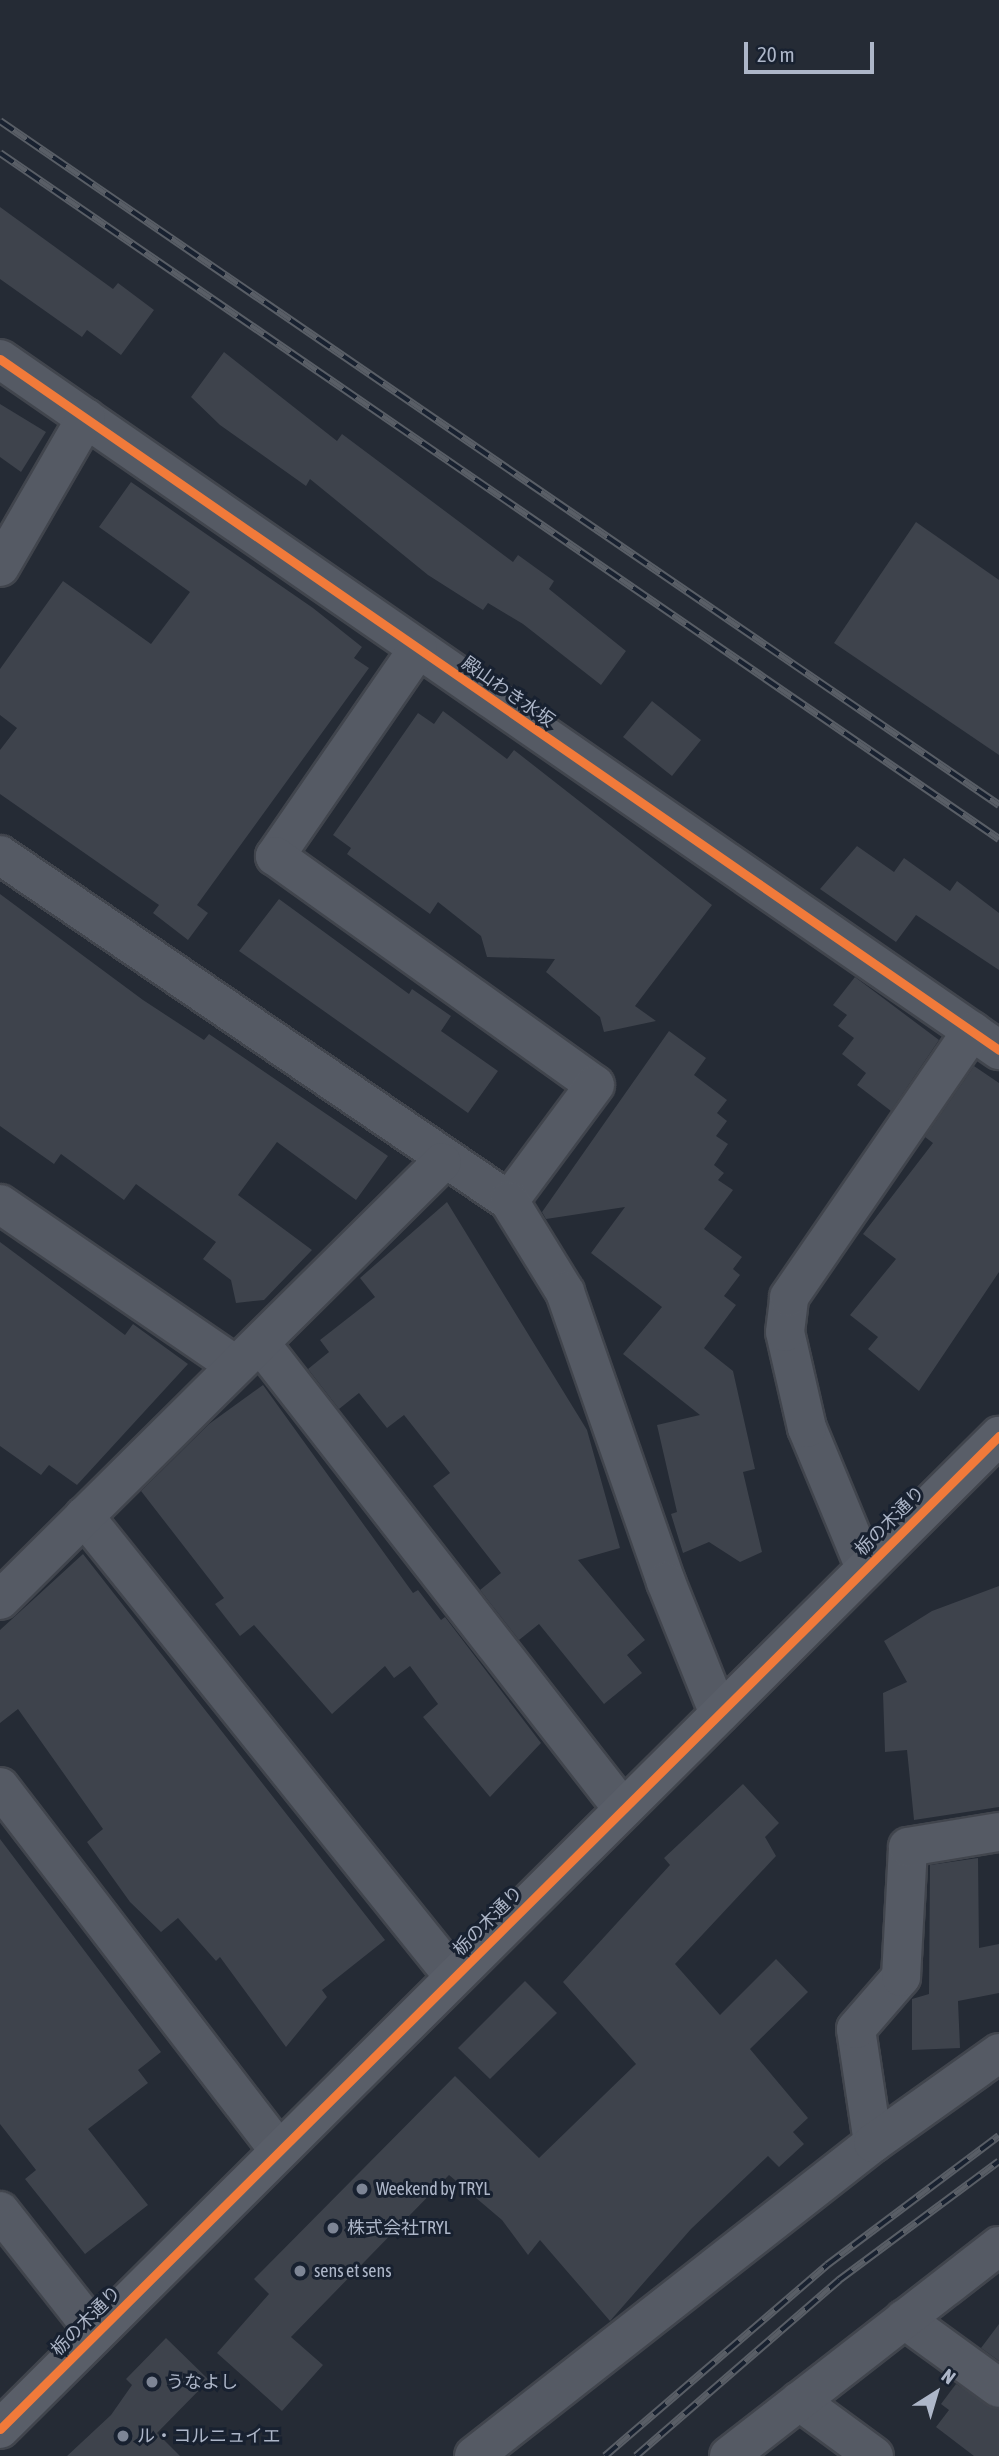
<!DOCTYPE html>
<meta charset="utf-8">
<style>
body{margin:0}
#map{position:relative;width:999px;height:2456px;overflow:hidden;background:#252b35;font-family:"Asap Condensed","Noto Sans JP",sans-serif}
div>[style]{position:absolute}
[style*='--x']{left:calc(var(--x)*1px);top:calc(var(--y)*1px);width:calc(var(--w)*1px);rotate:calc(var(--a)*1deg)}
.building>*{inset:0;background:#3e434c}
.roads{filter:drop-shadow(2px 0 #41454d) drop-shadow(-2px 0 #41454d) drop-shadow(0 2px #41454d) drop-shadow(0 -2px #41454d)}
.street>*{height:38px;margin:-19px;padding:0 19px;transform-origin:19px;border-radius:19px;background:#555a64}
.secondary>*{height:38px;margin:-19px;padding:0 19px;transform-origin:19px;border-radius:19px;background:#595e68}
.rail>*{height:8px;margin-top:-4px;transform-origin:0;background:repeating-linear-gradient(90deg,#182130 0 16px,#595e66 0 32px);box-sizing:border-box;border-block:2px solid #595e66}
.cycleway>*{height:9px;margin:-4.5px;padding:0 4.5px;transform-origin:4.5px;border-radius:4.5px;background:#f17a3a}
.dots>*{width:19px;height:19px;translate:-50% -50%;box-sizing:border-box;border:4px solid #182130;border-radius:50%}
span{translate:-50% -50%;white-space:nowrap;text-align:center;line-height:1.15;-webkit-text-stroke:6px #182130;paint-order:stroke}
.street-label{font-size:18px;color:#adb6c8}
.poi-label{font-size:18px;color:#adb6c8}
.left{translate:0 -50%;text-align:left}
.north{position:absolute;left:901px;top:2358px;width:70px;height:70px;-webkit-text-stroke:5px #182130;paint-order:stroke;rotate:37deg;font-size:19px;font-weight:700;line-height:28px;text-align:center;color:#adb6c8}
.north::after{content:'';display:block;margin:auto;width:24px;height:32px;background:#adb6c8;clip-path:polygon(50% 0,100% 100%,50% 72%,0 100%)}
.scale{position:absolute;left:744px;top:42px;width:130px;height:32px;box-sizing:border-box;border:4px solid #adb6c8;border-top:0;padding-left:9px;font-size:21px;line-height:24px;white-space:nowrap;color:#adb6c8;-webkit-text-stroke:5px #182130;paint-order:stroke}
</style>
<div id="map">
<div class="building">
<div style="clip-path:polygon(0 207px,113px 289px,118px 283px,154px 310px,121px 355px,87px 330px,82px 337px,0 279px)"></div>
<div style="clip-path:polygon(224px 352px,337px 441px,342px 434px,513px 562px,518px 555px,554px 581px,549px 589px,626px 651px,601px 685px,523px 624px,488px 603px,483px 610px,428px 575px,310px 479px,306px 486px,220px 425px,191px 397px)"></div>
<div style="clip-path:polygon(0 404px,46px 432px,21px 472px,0 457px)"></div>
<div style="clip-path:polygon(131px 482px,313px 608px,362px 647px,354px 658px,369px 668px,197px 905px,208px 913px,188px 940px,153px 913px,159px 905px,0 794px,0 750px,17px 728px,0 715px,0 669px,63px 581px,151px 644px,190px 592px,99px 527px)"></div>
<div style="clip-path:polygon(916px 522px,999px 580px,999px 755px,834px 643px)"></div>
<div style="clip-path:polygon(652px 701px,701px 740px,672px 776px,623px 737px)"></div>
<div style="clip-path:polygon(443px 711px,507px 759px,514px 750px,712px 905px,635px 1006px,656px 1021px,604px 1032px,600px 1017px,546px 972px,555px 959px,487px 957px,481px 936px,438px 902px,430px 914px,347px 854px,351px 848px,333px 835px,418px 713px,434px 724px)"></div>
<div style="clip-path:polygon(857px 846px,894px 872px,904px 858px,950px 891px,957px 881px,999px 913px,999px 970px,916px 915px,896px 942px,820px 889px)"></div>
<div style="clip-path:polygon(0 894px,143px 1000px,204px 1040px,209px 1034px,388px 1156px,356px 1200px,277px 1142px,238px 1195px,312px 1250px,264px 1300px,236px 1303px,231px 1280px,203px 1259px,216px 1242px,136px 1184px,124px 1200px,61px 1154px,54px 1164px,0 1126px)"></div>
<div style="clip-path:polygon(279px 899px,409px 994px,412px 989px,451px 1016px,441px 1031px,498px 1071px,468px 1113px,239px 951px)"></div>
<div style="clip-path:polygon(855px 977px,939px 1040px,891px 1111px,857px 1085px,866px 1073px,842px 1054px,854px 1038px,838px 1026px,847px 1015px,833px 1005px)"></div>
<div style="clip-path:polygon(669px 1031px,706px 1058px,694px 1075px,727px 1100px,717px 1113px,727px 1121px,716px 1136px,728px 1144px,714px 1165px,724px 1173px,718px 1180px,733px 1190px,704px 1229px,742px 1257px,733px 1269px,740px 1275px,724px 1296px,736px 1305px,704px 1348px,733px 1371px,755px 1469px,743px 1472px,762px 1552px,740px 1562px,709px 1542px,683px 1553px,671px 1514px,677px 1512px,657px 1425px,700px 1415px,623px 1354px,662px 1307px,591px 1253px,625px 1207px,546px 1219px,542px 1212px)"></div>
<div style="clip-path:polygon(974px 1066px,999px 1083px,999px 1272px,919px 1391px,868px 1349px,878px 1337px,850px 1315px,896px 1259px,863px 1234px,933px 1143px,925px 1137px)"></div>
<div style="clip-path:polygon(447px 1202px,587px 1430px,620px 1548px,578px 1560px,645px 1640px,627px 1655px,642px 1673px,604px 1704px,539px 1624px,519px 1640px,480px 1590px,501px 1573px,433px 1486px,450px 1473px,404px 1415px,387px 1428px,359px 1393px,339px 1409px,308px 1369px,329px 1352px,320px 1340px,375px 1297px,360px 1278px)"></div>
<div style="clip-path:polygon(0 1242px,125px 1335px,133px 1324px,188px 1364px,77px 1485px,49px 1465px,41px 1475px,0 1446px)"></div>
<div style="clip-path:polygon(263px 1385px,413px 1593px,418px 1590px,441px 1620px,445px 1617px,541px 1743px,490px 1797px,423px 1717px,438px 1704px,410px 1666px,394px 1678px,385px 1666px,332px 1714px,254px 1625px,240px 1636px,215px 1604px,224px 1598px,141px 1491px,209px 1424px)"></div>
<div style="clip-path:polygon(83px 1554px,385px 1940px,322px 1990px,327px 1997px,286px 2047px,220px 1957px,216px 1961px,178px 1918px,161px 1932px,130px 1902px,87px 1842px,103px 1829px,18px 1709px,0 1723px,0 1630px)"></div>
<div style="clip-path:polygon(999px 1586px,999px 1807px,914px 1820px,907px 1750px,885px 1752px,883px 1693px,907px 1682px,884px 1641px,932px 1611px)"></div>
<div style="clip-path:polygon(743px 1784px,779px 1823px,765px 1837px,776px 1856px,675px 1964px,720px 2015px,776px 1959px,808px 1992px,750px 2049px,808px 2118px,793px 2132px,804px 2144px,779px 2167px,768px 2156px,691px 2229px,610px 2321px,540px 2240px,528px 2255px,502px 2220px,449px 2175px,291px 2337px,323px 2365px,282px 2411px,217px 2353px,269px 2294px,254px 2279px,455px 2076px,539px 2158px,636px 2064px,563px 1982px,670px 1865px,664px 1858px)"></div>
<div style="clip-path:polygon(0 1839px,161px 2052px,138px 2070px,148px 2083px,88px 2129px,148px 2205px,85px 2254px,25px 2179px,36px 2170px,0 2124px)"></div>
<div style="clip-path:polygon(978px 1858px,979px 1948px,999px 1944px,999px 1993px,958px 2001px,960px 2048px,912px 2050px,912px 1999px,929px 1994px,930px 1865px)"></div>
<div style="clip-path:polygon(525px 1981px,557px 2013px,490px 2079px,458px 2048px)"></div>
<div style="clip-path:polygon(999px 2324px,999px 2361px,981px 2348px)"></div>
<div style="clip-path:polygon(166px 2338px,209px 2380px,157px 2433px,180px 2456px,67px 2456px,111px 2415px,132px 2385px,126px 2379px)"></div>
<div style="clip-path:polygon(956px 2384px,999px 2409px,999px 2456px,974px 2456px,936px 2427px,949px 2410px,941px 2404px)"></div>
</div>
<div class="roads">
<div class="street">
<div style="--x:0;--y:359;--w:1215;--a:34.67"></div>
<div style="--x:0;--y:567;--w:172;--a:-60"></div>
<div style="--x:418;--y:649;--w:252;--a:124.6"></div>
<div style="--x:275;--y:856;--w:393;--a:35.6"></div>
<div style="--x:595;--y:1085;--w:144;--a:126.6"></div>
<div style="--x:0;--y:855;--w:615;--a:34.21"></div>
<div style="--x:509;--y:1201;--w:107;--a:58.4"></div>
<div style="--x:565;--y:1292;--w:307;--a:70.8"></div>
<div style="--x:666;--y:1582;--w:142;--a:68.1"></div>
<div style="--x:0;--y:1204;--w:285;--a:34.4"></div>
<div style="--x:260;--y:1343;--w:591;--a:52.08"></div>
<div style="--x:84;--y:1516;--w:591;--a:51.25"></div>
<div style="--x:865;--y:1568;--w:152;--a:-112.5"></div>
<div style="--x:807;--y:1428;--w:98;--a:-102.9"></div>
<div style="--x:785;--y:1332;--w:35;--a:-83"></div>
<div style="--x:789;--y:1297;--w:323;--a:-55.5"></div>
<div style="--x:0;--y:1600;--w:622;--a:-44.74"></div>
<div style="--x:0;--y:1787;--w:458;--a:52.5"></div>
<div style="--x:873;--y:2143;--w:115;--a:-98.5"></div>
<div style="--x:856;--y:2029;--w:69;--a:-49.1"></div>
<div style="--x:901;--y:1977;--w:130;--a:-86.9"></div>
<div style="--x:908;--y:1847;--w:92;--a:-9.4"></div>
<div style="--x:0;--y:2211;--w:155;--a:51.8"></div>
<div style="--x:904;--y:2319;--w:117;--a:36"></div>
<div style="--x:799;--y:2401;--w:93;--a:36.3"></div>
<div style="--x:474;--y:2456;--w:507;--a:-38.11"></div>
<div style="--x:873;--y:2143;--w:155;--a:-35.5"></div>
<div style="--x:729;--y:2456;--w:342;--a:-37.9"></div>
</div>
<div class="secondary">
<div style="--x:0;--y:2429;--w:1409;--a:-44.83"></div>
</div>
</div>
<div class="rail">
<div style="--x:0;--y:121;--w:1211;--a:34.4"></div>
<div style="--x:0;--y:153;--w:1212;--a:34.48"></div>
<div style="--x:605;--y:2456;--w:293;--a:-40.7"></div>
<div style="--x:827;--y:2265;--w:215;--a:-36.9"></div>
<div style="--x:636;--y:2456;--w:269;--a:-40.9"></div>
<div style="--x:839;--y:2280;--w:199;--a:-36.6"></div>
</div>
<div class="cycleway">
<div style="--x:0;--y:359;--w:1215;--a:34.67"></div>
<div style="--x:0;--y:2429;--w:1409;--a:-44.83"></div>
</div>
<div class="dots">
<div style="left:362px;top:2189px;background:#7d8595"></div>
<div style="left:333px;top:2228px;background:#7d8595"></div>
<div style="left:300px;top:2271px;background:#7d8595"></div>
<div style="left:152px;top:2382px;background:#7d8595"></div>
<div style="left:123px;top:2436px;background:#7d8595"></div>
</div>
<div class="street-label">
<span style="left:508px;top:692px;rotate:35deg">殿山わき水坂</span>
<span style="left:890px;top:1521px;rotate:-45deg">栃の木通り</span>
<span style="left:488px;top:1921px;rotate:-45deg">栃の木通り</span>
<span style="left:86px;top:2321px;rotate:-45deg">栃の木通り</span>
</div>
<div class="poi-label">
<span class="left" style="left:376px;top:2189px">Weekend by TRYL</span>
<span class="left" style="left:347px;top:2228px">株式会社TRYL</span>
<span class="left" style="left:314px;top:2271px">sens et sens</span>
<span class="left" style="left:166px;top:2382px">うなよし</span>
<span class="left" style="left:137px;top:2436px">ル・コルニュイエ</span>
</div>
<div class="north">N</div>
<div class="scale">20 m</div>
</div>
